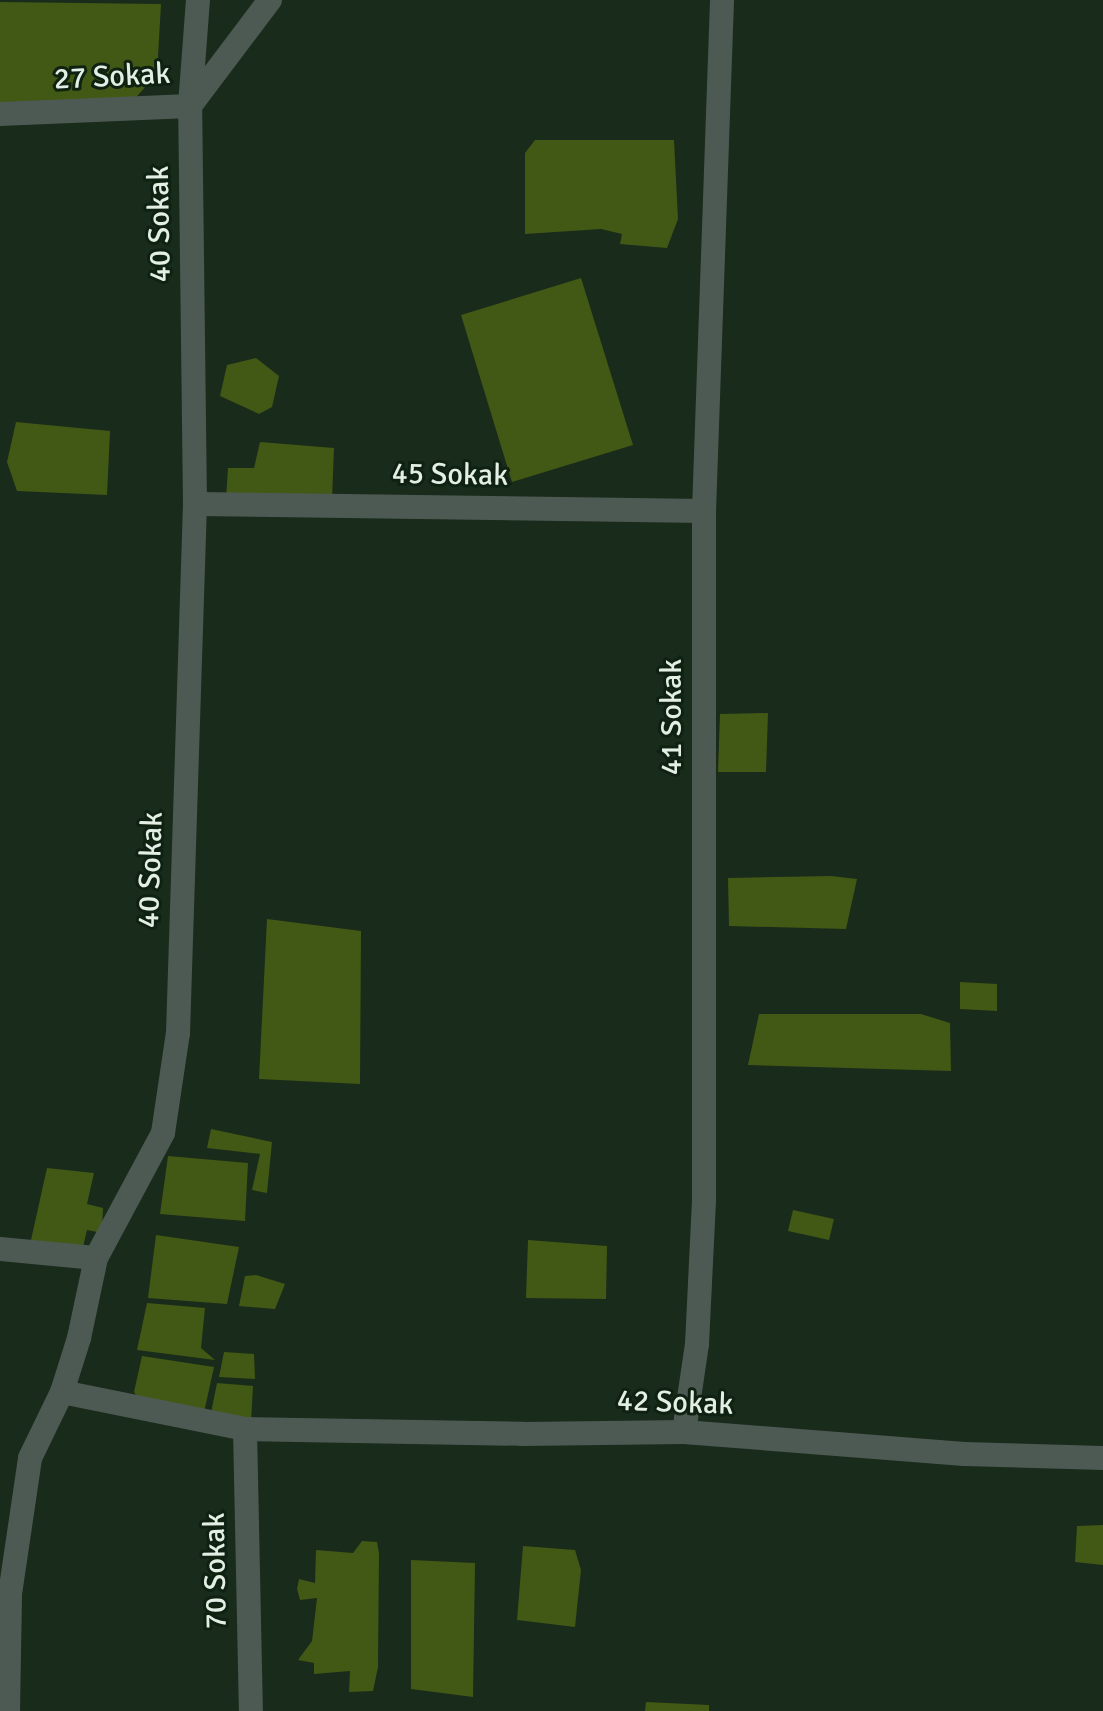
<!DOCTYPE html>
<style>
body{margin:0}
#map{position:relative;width:1103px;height:1711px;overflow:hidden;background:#192b1b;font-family:Signika,sans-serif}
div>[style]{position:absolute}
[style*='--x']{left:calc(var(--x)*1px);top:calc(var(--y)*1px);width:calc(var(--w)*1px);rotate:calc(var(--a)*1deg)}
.building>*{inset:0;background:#425815}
.street>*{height:24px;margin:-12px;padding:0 12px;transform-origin:12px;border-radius:12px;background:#4d5a54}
span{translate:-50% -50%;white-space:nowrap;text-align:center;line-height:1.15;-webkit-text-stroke:6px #0f2211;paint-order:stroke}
.street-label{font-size:30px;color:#e3efe4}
</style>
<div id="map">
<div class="building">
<div style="clip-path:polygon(0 2px,161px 4px,157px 74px,129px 105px,0 103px)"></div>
<div style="clip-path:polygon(535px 140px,674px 140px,678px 219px,667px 248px,620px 244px,622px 234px,601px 229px,525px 234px,525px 153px)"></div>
<div style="clip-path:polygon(581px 278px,633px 445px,512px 482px,461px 315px)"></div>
<div style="clip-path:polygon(256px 358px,279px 376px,272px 407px,259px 414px,220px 396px,227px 365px)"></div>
<div style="clip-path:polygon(16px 422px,110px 431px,107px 495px,17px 491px,7px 462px)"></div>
<div style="clip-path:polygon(260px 442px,334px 448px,332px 500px,226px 499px,228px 468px,254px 468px)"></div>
<div style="clip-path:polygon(768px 713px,766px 772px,718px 772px,720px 714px)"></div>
<div style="clip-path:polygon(831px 876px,857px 879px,846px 929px,729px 926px,728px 878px)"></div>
<div style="clip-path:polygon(267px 919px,361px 931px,360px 1084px,259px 1079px)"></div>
<div style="clip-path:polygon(960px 982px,997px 984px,997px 1011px,960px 1009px)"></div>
<div style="clip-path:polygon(759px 1014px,921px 1014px,950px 1023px,951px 1071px,748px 1065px)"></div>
<div style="clip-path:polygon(211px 1129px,272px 1142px,267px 1193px,252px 1190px,260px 1154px,207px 1148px)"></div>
<div style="clip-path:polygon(168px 1156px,248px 1163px,245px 1221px,160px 1214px)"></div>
<div style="clip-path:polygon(47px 1168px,94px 1173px,87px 1204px,103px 1208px,102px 1233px,87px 1230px,82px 1251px,31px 1240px)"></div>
<div style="clip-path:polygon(793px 1210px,834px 1219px,829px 1240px,788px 1231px)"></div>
<div style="clip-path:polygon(156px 1235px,239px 1247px,227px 1304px,148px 1298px)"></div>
<div style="clip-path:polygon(528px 1240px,607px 1246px,606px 1299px,526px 1298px)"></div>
<div style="clip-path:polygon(256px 1275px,285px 1284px,275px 1309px,239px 1306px,245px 1276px)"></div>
<div style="clip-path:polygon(147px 1303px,205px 1308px,201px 1348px,215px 1360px,137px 1350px)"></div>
<div style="clip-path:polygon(224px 1352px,254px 1354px,255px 1379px,219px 1377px)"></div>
<div style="clip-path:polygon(142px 1356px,214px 1367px,203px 1417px,142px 1404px,134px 1392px)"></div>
<div style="clip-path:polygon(217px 1383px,253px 1386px,251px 1422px,210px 1418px)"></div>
<div style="clip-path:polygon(1103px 1525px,1103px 1565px,1075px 1562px,1077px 1526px)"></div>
<div style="clip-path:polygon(362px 1541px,377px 1542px,379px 1553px,378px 1667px,373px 1691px,349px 1692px,350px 1671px,314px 1674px,314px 1663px,298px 1660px,312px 1641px,317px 1598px,300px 1600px,297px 1589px,299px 1579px,315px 1583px,316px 1550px,353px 1553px)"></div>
<div style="clip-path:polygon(523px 1546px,575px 1550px,581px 1570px,575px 1627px,517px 1620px)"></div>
<div style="clip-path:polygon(411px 1560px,475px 1563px,473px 1697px,411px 1689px)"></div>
<div style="clip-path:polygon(646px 1702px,709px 1705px,709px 1711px,645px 1711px)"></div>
</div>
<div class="street">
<div style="--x:0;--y:114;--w:190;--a:-2.4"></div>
<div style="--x:190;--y:106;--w:133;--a:-53"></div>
<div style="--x:195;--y:504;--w:509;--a:0.79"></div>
<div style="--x:0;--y:1249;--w:96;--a:5.4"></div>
<div style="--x:62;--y:1392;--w:187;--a:11.4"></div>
<div style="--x:245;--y:1429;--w:277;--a:1"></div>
<div style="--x:522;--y:1434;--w:162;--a:-0.7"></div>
<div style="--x:684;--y:1432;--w:281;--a:4.5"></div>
<div style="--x:964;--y:1454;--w:139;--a:1.6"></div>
<div style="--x:245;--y:1429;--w:282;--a:88.8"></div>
<div style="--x:684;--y:1432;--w:89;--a:-81.6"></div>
<div style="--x:697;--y:1344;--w:145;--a:-87.2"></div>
<div style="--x:704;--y:1199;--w:688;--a:-90"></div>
<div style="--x:704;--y:511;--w:511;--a:-87.98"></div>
<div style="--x:8;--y:1711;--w:117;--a:-89"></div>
<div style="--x:10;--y:1594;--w:137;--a:-81.6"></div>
<div style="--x:30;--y:1458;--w:73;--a:-64.1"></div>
<div style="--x:62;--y:1392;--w:57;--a:-72.5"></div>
<div style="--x:79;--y:1338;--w:82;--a:-78"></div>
<div style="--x:96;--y:1258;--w:142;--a:-61.8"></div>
<div style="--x:163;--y:1133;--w:101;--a:-81.5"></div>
<div style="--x:178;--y:1033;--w:529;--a:-88.16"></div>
<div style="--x:195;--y:504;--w:398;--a:-90.7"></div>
<div style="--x:190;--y:106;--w:106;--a:-85.7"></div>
</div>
<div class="street-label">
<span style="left:112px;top:77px;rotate:-3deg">27 Sokak</span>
<span style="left:160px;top:224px;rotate:-91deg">40 Sokak</span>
<span style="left:450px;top:475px;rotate:1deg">45 Sokak</span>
<span style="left:672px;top:717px;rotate:-90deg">41 Sokak</span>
<span style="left:151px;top:870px;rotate:-88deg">40 Sokak</span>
<span style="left:675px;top:1403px;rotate:2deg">42 Sokak</span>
<span style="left:216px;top:1571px;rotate:-91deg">70 Sokak</span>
</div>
</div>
